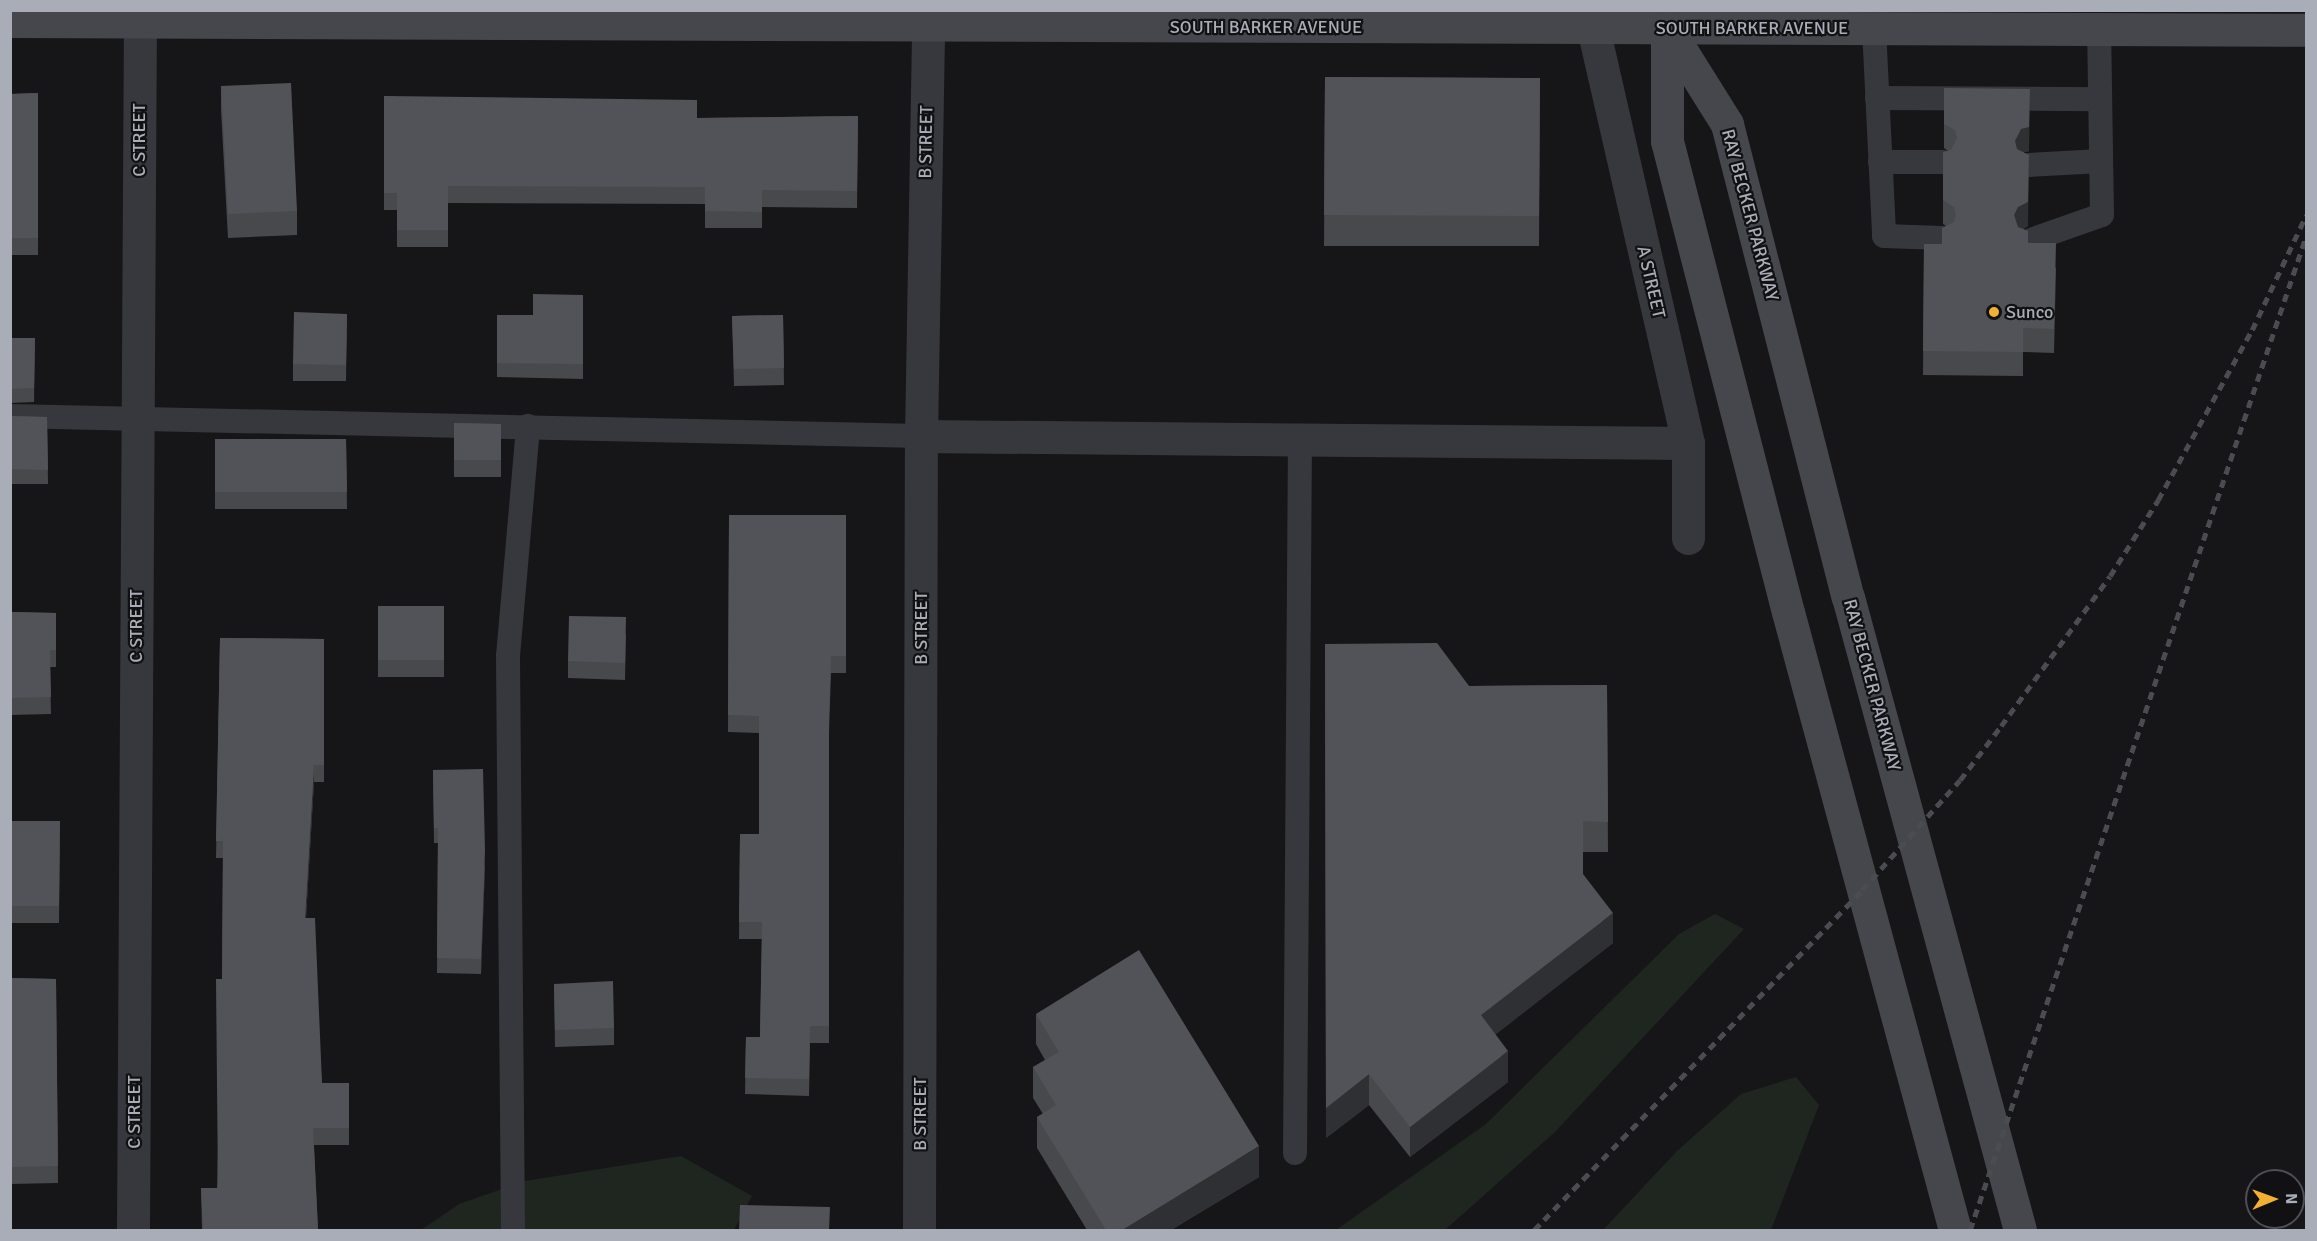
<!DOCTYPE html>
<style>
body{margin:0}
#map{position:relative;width:2317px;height:1241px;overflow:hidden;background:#161618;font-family:Signika,sans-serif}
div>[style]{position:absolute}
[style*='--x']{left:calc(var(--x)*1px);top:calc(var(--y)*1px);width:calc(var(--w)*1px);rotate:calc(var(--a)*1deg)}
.green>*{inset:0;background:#1e261f}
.service>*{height:24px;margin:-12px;padding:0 12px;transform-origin:12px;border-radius:12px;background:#37383d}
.minor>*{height:33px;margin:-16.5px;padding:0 16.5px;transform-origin:16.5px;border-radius:16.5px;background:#37383d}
.secondary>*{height:33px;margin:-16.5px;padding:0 16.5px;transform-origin:16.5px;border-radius:16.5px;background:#45474d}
.rail>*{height:4.5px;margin-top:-2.25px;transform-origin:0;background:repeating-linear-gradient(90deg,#4a4c52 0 8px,transparent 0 14px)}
.wall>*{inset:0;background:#47494d}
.shaded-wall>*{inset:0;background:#2f3033}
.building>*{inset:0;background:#525359}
.dots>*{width:16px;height:16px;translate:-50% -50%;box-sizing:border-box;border:3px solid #111113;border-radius:50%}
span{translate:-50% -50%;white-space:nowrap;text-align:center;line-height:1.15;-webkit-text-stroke:4.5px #111113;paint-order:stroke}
.street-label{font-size:18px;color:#a8adb8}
.poi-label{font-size:18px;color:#a8adb8}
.left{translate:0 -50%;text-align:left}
.frame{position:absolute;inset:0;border:12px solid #a8adb8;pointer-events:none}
.north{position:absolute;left:2245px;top:1169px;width:60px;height:60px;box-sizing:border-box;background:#111113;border:2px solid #4d4f55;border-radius:50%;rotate:89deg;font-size:16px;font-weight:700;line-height:24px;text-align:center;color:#a8adb8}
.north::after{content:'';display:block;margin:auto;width:21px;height:27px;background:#f2b134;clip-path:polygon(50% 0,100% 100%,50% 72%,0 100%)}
</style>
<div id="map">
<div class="green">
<div style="clip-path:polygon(1715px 914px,1744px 929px,1555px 1132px,1445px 1230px,1336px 1230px,1486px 1124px,1679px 934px)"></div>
<div style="clip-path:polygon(1796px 1077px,1819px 1105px,1771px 1230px,1603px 1230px,1677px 1151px,1741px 1094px)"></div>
<div style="clip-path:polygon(681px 1156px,752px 1196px,734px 1230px,421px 1230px,459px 1204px,525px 1181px)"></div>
</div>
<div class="service">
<div style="--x:1874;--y:28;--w:208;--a:87.2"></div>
<div style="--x:1884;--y:236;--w:58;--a:2"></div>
<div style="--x:1877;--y:98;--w:223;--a:0.3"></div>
<div style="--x:1880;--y:162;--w:63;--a:0"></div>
<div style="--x:2029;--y:165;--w:72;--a:-3.2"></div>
<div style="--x:2028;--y:241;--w:78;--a:-19.4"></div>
<div style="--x:2102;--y:215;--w:186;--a:-90.9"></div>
<div style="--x:10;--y:416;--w:911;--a:1.26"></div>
<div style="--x:1295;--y:1153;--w:713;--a:-89.6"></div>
<div style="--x:513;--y:1230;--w:574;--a:-90.5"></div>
<div style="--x:508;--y:656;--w:231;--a:-85"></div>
</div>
<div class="minor">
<div style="--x:1593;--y:28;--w:426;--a:77.1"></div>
<div style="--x:1688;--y:443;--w:95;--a:90"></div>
<div style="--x:921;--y:436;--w:767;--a:0.52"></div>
<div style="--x:133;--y:1230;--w:1208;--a:-89.67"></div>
<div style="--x:919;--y:1230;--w:794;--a:-89.86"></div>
<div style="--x:921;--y:436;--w:411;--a:-89"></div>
</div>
<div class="secondary">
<div style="--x:10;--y:21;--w:2296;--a:0.22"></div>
<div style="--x:1667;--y:28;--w:113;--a:58"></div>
<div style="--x:1727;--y:124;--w:488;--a:75.7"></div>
<div style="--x:1848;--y:597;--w:656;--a:74.8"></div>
<div style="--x:1667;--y:28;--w:113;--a:90"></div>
<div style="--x:1667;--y:141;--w:486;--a:75.6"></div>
<div style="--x:1788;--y:612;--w:640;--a:74.88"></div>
</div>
<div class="rail">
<div style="--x:1534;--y:1230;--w:472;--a:-46"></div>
<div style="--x:1862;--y:890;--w:147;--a:-48.3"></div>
<div style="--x:1960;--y:780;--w:68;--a:-52.8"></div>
<div style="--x:2001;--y:726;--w:185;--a:-54"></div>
<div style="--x:2110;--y:576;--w:90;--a:-57.7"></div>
<div style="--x:2158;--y:500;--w:194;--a:-61.1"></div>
<div style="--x:2252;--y:330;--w:127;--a:-64.8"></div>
<div style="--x:1970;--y:1230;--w:1049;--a:-71.32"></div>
</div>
<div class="wall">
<div style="clip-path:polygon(1325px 77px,1540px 78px,1539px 246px,1324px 246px)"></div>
<div style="clip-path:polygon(221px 86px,297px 211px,297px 235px,228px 238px,221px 110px)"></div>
<div style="clip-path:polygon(1944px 88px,2029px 151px,2024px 152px,2028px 226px,2023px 229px,2028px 243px,2056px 268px,2054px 353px,2023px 352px,2023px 376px,1923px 375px,1924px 244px,1942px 244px,1946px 226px,1943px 224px,1943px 152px,1948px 151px,1944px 148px)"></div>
<div style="clip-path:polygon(38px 93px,38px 255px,10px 255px,10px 94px)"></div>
<div style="clip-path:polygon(384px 96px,697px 118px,858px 116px,857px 208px,762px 207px,762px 228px,705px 228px,705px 204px,448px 203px,448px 247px,397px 247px,397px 210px,384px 210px)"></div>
<div style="clip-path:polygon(583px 295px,583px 379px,497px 377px,497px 315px,533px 315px)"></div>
<div style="clip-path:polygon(347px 314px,346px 381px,293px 381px,293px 364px)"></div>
<div style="clip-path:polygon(783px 315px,784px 385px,734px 386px,732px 316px)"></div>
<div style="clip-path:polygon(10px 338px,35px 338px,34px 402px,10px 403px)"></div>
<div style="clip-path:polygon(10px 416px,47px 417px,48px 484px,10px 484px)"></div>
<div style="clip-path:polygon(454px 423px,501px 424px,501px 477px,454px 477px)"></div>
<div style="clip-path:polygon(215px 439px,346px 439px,347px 509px,215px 509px)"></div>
<div style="clip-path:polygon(729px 515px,846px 515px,846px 673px,831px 673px,829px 733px,829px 1043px,810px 1043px,809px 1096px,745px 1094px,746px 1037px,760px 1037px,762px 939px,739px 939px,740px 834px,759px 834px,759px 733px,728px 732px)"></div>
<div style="clip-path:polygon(378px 606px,444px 606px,444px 677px,378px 677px)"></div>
<div style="clip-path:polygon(10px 612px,56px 613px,56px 667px,50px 667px,51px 714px,10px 715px)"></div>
<div style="clip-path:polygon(626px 634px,625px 680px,568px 678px,568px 661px)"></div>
<div style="clip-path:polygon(220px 638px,324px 639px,324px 782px,314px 782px,306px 918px,322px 1083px,349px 1083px,349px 1145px,314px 1145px,318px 1230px,202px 1230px,201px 1188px,217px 1188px,222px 979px,223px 858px,216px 858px)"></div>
<div style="clip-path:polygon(1325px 644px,1469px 686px,1607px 685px,1608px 852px,1583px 852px,1583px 874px,1613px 943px,1495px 1034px,1508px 1082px,1410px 1157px,1369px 1105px,1326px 1138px)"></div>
<div style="clip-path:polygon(10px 769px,11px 821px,60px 821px,59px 923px,10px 923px)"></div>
<div style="clip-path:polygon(433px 770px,485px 866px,481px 974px,437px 973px,438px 843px,434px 843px)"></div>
<div style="clip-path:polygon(10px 978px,56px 979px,58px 1183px,10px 1184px)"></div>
<div style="clip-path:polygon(554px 984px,614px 1028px,614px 1045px,555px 1047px)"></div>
<div style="clip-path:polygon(1036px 1014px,1259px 1177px,1171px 1230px,1087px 1230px,1037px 1148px,1037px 1117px,1043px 1114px,1033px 1098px,1033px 1067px,1045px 1060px,1036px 1044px)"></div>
</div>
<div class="shaded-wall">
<div style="clip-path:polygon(2030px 89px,2029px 151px,2021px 153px,2015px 165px,2015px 141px)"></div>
<div style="clip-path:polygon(2029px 155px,2028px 226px,2018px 231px,2014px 215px)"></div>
<div style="clip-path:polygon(314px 765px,314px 782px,305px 935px,305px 918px)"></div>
<div style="clip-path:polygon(485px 850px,485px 866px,481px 974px,481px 959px)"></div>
<div style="clip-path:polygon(1613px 913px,1613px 943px,1481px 1046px,1481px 1015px)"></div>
<div style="clip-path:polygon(1508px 1051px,1508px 1082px,1410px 1157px,1410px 1127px)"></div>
<div style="clip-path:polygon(1369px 1074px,1369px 1105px,1326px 1138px,1326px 1108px)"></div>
<div style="clip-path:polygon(1259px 1146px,1259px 1177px,1171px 1230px,1122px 1230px)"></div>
</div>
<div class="building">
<div style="clip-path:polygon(1325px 77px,1540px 78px,1539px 216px,1324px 215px)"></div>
<div style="clip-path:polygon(291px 83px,297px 211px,228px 214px,221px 86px)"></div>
<div style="clip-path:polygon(1944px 88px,2030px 89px,2029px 127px,2021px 129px,2015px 141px,2017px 149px,2029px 155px,2028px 202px,2018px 207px,2014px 215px,2018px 227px,2028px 231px,2028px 243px,2056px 243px,2054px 329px,2023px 328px,2023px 352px,1923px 351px,1924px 244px,1942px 244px,1942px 228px,1954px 222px,1956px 215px,1954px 207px,1943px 200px,1943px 152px,1951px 150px,1957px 138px,1955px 130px,1944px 124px)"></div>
<div style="clip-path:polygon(38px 93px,38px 238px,10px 238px,10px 94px)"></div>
<div style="clip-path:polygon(384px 96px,697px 100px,697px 118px,858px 116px,857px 191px,762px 190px,762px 212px,705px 211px,705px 187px,448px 186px,448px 230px,397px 230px,397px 193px,384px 193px)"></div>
<div style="clip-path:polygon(533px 294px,583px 295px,583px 364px,497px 363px,497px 315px,533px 315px)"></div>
<div style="clip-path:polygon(294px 312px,347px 314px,346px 365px,293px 364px)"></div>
<div style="clip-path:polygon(783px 315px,784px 368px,734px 369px,732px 316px)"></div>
<div style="clip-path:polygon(10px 338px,35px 338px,34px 388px,10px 389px)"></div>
<div style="clip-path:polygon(10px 416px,47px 417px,48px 470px,10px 469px)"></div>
<div style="clip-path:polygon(454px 423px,501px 424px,501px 460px,454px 460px)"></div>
<div style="clip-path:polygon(215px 439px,346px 439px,347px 492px,215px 492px)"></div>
<div style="clip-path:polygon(729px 515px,846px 515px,846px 656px,831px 656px,829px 716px,829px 1026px,810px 1026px,809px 1079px,745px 1078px,746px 1037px,760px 1037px,762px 922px,739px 922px,740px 834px,759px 834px,759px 716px,728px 715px)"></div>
<div style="clip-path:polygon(378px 606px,444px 606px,444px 660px,378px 660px)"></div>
<div style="clip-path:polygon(10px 612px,56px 613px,56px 650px,50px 650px,51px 697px,10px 698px)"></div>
<div style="clip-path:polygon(569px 616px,626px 617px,625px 663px,568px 661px)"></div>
<div style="clip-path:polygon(220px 638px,324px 639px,324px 765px,314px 765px,305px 918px,315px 918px,322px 1083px,349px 1083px,349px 1128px,313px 1128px,318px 1230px,203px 1230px,201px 1188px,218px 1188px,216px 979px,222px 979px,223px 841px,216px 841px)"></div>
<div style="clip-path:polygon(1437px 643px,1469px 686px,1607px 685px,1608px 822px,1583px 821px,1583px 874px,1613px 913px,1481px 1015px,1508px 1051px,1410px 1127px,1369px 1074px,1326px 1108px,1325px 644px)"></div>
<div style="clip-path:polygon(10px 769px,12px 769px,11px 821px,60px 821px,59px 906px,10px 906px)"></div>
<div style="clip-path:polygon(483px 769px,485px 850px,481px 959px,437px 958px,438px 828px,434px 828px,433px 770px)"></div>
<div style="clip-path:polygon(1139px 950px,1259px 1146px,1122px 1230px,1106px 1230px,1037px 1117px,1056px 1105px,1033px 1067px,1059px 1052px,1036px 1014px)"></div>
<div style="clip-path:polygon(10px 978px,56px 979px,58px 1166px,10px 1167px)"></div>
<div style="clip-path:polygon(613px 981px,614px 1028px,555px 1030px,554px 984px)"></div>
<div style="clip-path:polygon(740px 1205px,830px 1207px,829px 1230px,739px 1230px)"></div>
</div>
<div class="dots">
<div style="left:1994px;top:312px;background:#f2b134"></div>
</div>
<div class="street-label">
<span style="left:1266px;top:27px">SOUTH BARKER AVENUE</span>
<span style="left:1752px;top:28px">SOUTH BARKER AVENUE</span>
<span style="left:139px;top:140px;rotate:-90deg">C STREET</span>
<span style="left:926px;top:142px;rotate:-89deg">B STREET</span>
<span style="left:1750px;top:215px;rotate:75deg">RAY BECKER PARKWAY</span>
<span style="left:1651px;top:282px;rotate:77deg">A STREET</span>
<span style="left:136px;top:626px;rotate:-90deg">C STREET</span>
<span style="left:921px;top:628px;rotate:-90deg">B STREET</span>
<span style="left:1872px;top:685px;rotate:75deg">RAY BECKER PARKWAY</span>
<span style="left:134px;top:1112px;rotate:-90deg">C STREET</span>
<span style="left:920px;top:1114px;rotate:-90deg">B STREET</span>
</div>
<div class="poi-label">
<span class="left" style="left:2006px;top:312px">Sunco</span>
</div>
<div class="frame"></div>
<div class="north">N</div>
</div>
